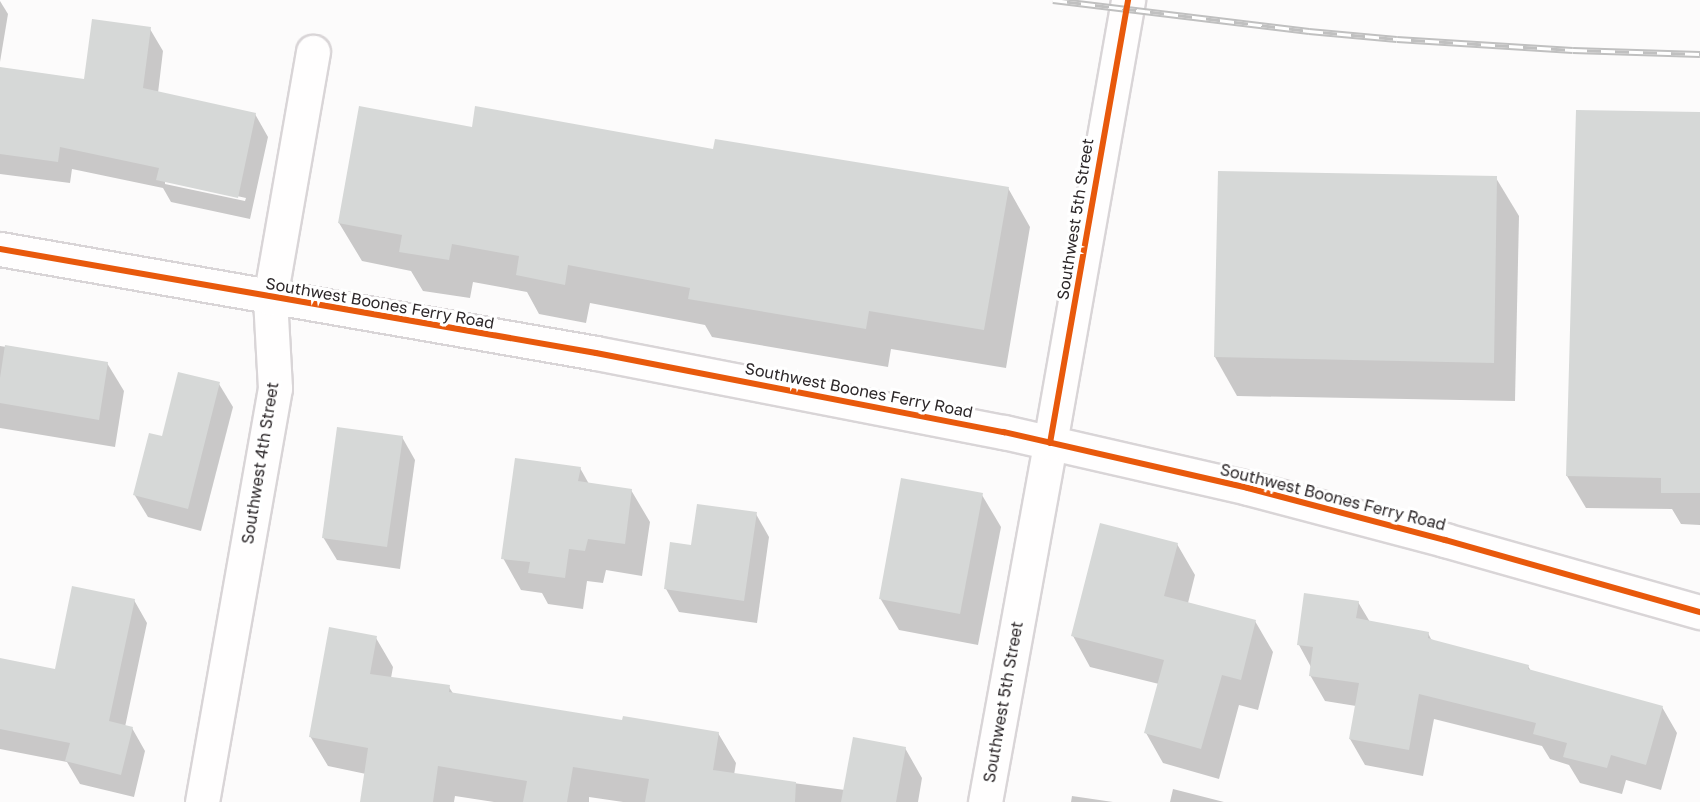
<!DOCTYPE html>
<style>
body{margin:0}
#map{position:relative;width:1700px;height:802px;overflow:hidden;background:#fcfbfb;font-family:"Golos Text",sans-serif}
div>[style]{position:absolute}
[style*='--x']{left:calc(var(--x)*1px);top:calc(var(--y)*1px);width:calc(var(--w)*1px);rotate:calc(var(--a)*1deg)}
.shadow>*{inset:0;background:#0003}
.building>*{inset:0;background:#d6d8d7}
.roads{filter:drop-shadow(2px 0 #d9d5d7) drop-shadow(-2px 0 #d9d5d7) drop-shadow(0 2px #d9d5d7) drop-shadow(0 -2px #d9d5d7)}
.minor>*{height:33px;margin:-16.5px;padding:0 16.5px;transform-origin:16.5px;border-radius:16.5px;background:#fffefe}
.tertiary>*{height:33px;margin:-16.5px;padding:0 16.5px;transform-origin:16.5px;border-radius:16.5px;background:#fffefe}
.rail>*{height:7px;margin-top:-3.5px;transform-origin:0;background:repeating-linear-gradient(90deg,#fff 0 14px,#c0c0c0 0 28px);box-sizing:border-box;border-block:2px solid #c0c0c0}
.cycleway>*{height:6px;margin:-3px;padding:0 3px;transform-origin:3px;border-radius:3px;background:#e8590c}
span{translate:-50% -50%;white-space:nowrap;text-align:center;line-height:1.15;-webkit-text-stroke:6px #fff;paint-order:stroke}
.street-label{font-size:16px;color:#2c2729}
</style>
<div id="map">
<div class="shadow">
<div style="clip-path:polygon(0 1px,8px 14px,0 62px)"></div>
<div style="clip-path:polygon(evenodd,150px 29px,163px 51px,158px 93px,255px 114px,268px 137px,250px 219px,171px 202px,163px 188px,72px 169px,70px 183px,0 174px,0 69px,85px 80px,150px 29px,165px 180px,246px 198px,245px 201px,165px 184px,165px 180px)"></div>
<div style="clip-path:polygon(1700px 114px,1700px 525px,1681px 524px,1672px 509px,1586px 508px,1567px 476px)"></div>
<div style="clip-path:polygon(473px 128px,714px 151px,1008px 188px,1030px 227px,1006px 368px,891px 349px,888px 367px,712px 337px,705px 325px,590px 303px,586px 323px,539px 314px,527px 292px,473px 282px,470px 298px,423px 291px,411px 271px,362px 261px,339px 223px)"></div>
<div style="clip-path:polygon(1496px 178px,1519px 216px,1515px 401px,1237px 396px,1215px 357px)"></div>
<div style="clip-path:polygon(0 346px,107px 363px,124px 391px,115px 447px,0 428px)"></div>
<div style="clip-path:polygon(219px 384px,233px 407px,201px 531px,148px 517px,134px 494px,163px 438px)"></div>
<div style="clip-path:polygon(402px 437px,415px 460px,400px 569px,337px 560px,323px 537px)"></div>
<div style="clip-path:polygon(580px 468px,589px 484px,631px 490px,650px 522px,642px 576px,606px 570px,603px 583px,587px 581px,583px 609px,548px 604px,542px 593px,521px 590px,503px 558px)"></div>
<div style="clip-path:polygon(982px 495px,1001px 527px,978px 645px,899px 630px,880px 598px)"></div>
<div style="clip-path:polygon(756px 514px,769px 537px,757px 623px,679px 612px,666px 589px,692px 547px)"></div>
<div style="clip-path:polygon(1177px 544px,1195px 575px,1188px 603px,1255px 621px,1273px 652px,1258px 710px,1239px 705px,1219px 779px,1163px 763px,1146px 733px,1159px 684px,1090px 667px,1073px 636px)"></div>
<div style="clip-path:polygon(134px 600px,147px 623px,125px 727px,132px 728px,145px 751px,134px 797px,80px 784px,67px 762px,0 749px,0 660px,56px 671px)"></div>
<div style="clip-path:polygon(1358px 602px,1370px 622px,1428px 633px,1432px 641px,1528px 666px,1531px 671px,1662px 707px,1677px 733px,1661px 790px,1626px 780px,1622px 794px,1580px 783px,1569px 765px,1550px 759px,1542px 746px,1434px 719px,1423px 776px,1365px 765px,1350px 739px,1356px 706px,1325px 701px,1310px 675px,1311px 667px,1299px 645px)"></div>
<div style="clip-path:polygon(376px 638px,393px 667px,391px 678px,449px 687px,454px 695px,624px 722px,718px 733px,736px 763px,734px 775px,845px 790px,905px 748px,922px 778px,918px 802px,623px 802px,589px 797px,589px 802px,494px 802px,455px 796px,454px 802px,363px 802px,366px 774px,328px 766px,310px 736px)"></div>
<div style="clip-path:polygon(1173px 789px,1224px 802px,1170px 802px)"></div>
<div style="clip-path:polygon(1072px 796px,1113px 802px,1071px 802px)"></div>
</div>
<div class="building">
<div style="clip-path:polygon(92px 19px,151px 27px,143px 88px,256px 113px,238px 198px,156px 180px,159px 168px,60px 147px,58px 162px,0 154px,0 67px,84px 79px)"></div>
<div style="clip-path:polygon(359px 106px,472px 127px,475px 106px,713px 149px,715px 139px,1009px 187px,984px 330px,869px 311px,866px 329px,688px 299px,690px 288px,568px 265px,565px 285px,516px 275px,519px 256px,452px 244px,449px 260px,399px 252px,402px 235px,338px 223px)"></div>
<div style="clip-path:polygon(1576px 110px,1700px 112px,1700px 493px,1661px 493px,1661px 478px,1566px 476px)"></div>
<div style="clip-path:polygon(1218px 171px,1497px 176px,1494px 363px,1214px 357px)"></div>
<div style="clip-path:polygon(5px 345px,108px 362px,99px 420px,0 403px,0 378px)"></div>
<div style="clip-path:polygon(178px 372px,220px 382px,188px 509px,133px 495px,149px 433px,162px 436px)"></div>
<div style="clip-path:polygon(337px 427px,403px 436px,387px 547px,322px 538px)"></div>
<div style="clip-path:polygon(515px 458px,581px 467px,578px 481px,632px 489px,625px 544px,588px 539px,585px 551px,569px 549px,565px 578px,528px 573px,530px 562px,501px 559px)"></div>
<div style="clip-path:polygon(901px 478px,983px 493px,960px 614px,879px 599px)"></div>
<div style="clip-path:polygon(697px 504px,757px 512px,744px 601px,664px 589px,670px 542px,691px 545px)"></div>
<div style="clip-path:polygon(1100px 523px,1178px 543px,1164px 596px,1256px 620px,1241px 680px,1222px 675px,1201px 749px,1144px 733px,1164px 660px,1071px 636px)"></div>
<div style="clip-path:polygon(72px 586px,135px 599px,109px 721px,133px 727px,121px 775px,65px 761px,70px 743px,0 729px,0 658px,55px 669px)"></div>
<div style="clip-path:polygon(1304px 593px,1359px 601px,1356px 618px,1429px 632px,1428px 638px,1434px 640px,1529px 665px,1528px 669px,1663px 706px,1646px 765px,1611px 755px,1607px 768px,1563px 757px,1567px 743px,1533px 734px,1536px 723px,1419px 694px,1409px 750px,1349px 739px,1359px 683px,1309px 676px,1313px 647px,1297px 645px)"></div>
<div style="clip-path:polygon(329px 627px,377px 636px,370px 674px,450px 685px,449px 692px,622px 720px,623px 716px,719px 732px,713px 770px,796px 782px,795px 802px,645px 802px,649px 779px,573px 767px,567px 802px,523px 802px,527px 781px,438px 766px,433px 802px,360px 802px,368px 748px,309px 737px)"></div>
<div style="clip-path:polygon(853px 737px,906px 747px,896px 802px,841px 802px)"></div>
</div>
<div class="roads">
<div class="minor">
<div style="--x:202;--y:802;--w:420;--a:-80"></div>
<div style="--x:275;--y:388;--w:90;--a:-93.2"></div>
<div style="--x:270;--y:298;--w:250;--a:-80.1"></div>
<div style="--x:985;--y:802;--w:365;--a:-79.7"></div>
</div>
<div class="tertiary">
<div style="--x:0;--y:249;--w:605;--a:9.9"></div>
<div style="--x:596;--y:353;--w:416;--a:11"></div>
<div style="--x:1004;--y:432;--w:250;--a:12.9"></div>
<div style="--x:1248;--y:488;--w:204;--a:14.8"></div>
<div style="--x:1445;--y:540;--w:265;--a:15.8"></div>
<div style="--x:1050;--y:443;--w:450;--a:-80"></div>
</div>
</div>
<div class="rail">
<div style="--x:1053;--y:0;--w:258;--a:6.9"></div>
<div style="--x:1309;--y:31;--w:88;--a:5.2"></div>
<div style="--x:1397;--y:39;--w:176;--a:3.6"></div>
<div style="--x:1573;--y:50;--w:127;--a:1.8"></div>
</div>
<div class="cycleway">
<div style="--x:0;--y:249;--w:605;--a:9.9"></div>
<div style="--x:596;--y:353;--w:416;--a:11"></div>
<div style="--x:1004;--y:432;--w:250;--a:12.9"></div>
<div style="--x:1248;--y:488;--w:204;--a:14.8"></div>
<div style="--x:1445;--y:540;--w:265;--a:15.8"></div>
<div style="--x:1050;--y:443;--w:450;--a:-80"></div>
</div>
<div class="street-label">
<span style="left:1075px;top:219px;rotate:-81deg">Southwest 5th Street</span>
<span style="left:380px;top:303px;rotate:10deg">Southwest Boones Ferry Road</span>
<span style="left:859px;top:390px;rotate:11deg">Southwest Boones Ferry Road</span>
<span style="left:260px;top:463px;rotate:-81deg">Southwest 4th Street</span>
<span style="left:1333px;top:497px;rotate:14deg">Southwest Boones Ferry Road</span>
<span style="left:1003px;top:702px;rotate:-80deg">Southwest 5th Street</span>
</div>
</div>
